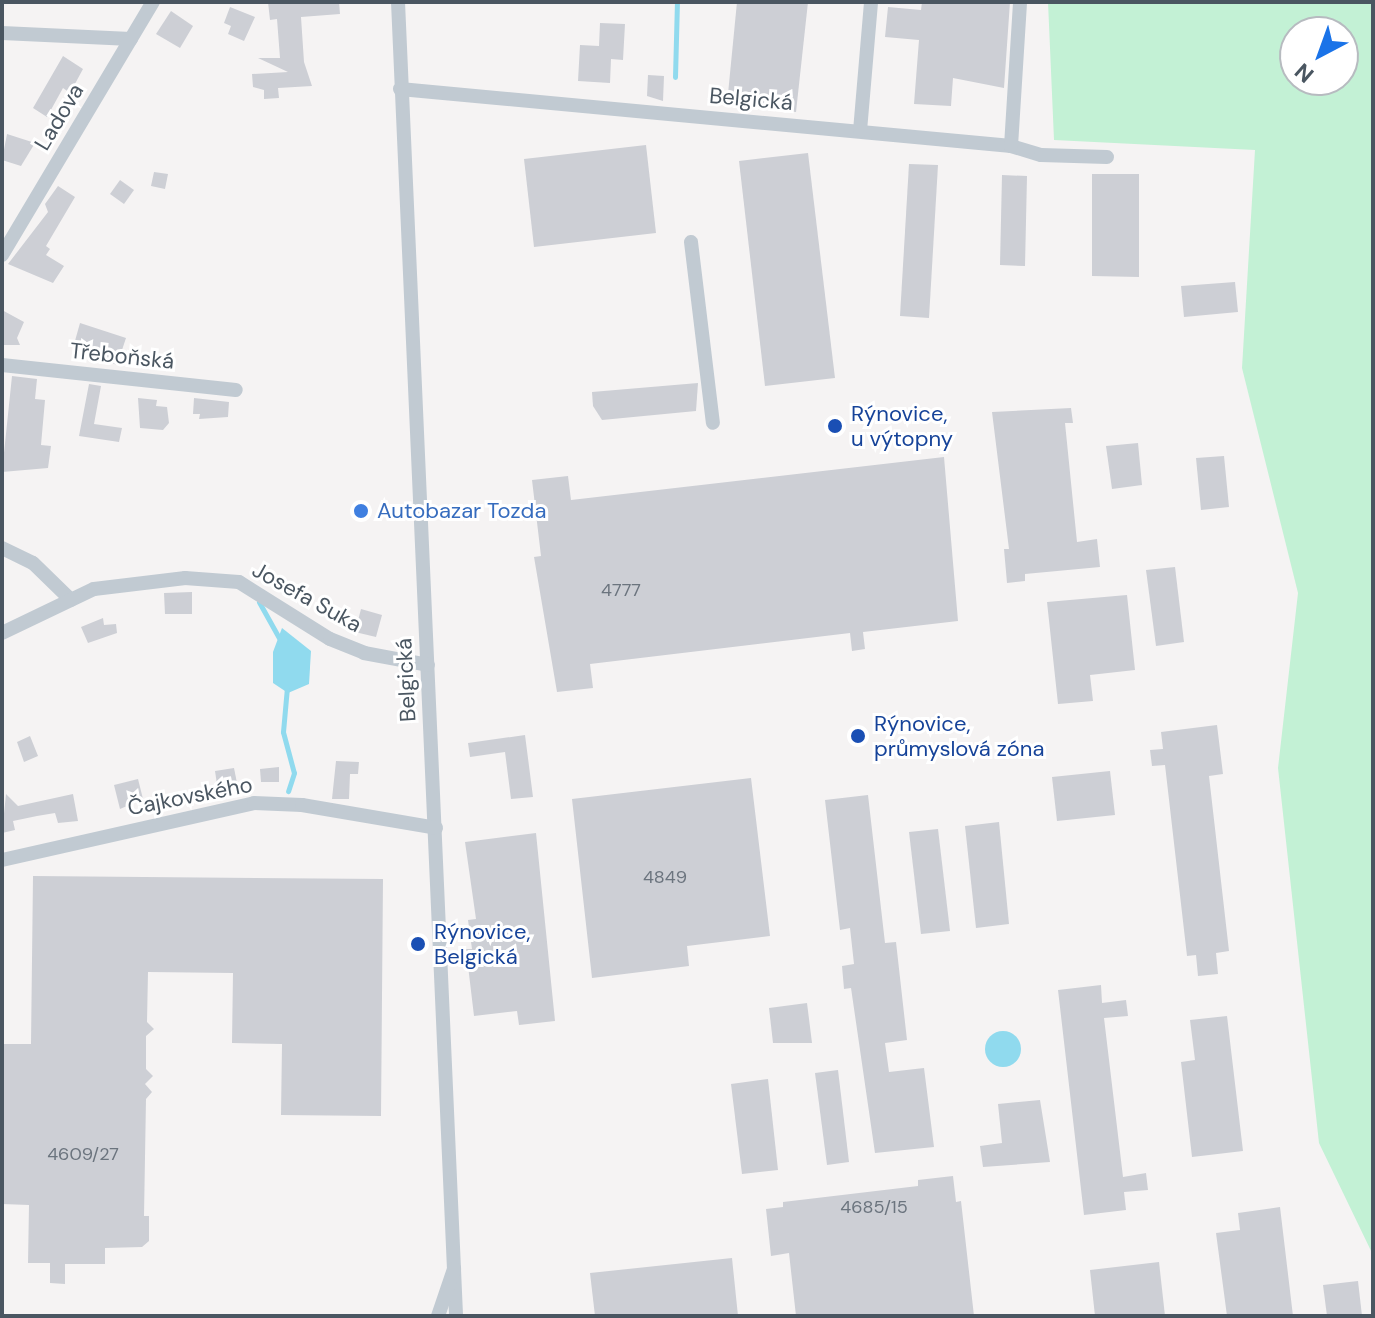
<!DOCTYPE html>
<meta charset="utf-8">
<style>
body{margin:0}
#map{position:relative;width:1375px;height:1318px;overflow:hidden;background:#f5f3f3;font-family:"DM Sans",sans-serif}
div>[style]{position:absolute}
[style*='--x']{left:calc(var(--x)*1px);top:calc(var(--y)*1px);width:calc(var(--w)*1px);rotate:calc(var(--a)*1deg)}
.green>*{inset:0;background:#c3f1d5}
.water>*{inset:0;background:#90daee}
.round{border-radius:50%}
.stream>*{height:5px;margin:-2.5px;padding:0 2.5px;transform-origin:2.5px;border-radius:2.5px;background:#90daee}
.building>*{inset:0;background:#cdcfd5}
.minor>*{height:14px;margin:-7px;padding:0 7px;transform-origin:7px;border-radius:7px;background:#c1cad2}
.dots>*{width:22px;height:22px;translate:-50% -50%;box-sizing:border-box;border:4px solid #fff;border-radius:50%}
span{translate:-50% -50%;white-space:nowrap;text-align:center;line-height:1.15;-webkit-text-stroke:6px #fff;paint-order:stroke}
.number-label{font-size:18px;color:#6b747e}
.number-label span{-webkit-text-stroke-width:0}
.street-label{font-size:22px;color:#4a5661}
.transit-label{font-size:22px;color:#164399}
.left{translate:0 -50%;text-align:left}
.shop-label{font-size:22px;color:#366cbe}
.frame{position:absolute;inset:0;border:4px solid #4a5661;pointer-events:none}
.north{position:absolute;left:1279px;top:16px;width:80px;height:80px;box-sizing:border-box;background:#fff;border:2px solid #b7bbc0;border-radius:50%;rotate:221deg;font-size:22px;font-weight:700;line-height:32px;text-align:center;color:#4a5661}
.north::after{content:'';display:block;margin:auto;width:28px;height:36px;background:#1a73e8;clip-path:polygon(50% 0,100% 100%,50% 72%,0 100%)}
</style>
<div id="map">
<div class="green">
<div style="clip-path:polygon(evenodd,1048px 2px,1373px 2px,1373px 1255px,1319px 1143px,1278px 768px,1298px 593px,1242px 368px,1255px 150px,1054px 140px,1048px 2px,1295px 32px,1343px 32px,1343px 80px,1295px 80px,1295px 32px)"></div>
</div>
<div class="water">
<div style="clip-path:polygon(282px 628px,311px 651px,309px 684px,288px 693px,273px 683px,273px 652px)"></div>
<div class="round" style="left:985px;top:1031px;width:36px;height:36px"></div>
</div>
<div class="stream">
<div style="--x:675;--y:77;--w:75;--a:-88.5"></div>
<div style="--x:259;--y:602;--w:41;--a:60.9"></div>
<div style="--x:287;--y:687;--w:45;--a:95.1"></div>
<div style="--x:283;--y:732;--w:42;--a:75"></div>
<div style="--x:294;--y:773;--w:19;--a:108"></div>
</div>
<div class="building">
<div style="clip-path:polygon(268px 2px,339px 2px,340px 14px,301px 17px,304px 62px,312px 86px,278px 88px,279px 98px,264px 99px,264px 90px,253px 87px,252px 74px,288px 72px,258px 58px,280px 58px,277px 19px,270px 20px)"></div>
<div style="clip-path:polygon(737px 2px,808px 2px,796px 112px,727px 104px)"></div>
<div style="clip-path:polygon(922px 2px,1010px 2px,1004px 88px,953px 78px,951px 106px,914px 104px,919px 40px,885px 37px,888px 7px,921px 10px)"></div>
<div style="clip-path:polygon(230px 7px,255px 17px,244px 41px,228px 34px,231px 26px,224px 23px)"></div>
<div style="clip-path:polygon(171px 11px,193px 26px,180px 48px,156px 34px)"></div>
<div style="clip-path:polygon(600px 23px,625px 24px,623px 60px,611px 59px,610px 83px,578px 81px,580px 45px,599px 46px)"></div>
<div style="clip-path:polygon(63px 56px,83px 69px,70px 93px,63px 88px,47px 117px,33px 108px)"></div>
<div style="clip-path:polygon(648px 75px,664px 76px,663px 101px,647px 96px)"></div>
<div style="clip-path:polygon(7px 134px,35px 143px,21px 166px,2px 160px)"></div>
<div style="clip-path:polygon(646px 145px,656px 233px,534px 247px,524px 159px)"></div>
<div style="clip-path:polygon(808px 153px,835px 378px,765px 386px,739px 161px)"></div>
<div style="clip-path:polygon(909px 164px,938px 165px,929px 318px,900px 316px)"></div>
<div style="clip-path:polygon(154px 172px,168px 174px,165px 189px,151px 186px)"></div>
<div style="clip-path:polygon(1092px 174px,1139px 174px,1139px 277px,1092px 276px)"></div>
<div style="clip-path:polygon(1002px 175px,1027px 176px,1025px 266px,1000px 265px)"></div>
<div style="clip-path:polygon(120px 180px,134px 190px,124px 204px,110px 194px)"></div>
<div style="clip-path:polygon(58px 186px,75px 197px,46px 246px,50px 249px,46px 255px,64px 266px,53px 283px,8px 264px,48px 212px,45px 204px)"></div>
<div style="clip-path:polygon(1235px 282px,1238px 312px,1184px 317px,1181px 286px)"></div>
<div style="clip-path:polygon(2px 310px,24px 322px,17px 338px,20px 345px,2px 345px)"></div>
<div style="clip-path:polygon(80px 323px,126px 338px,117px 365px,73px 348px)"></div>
<div style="clip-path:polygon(12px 376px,37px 379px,35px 399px,45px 400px,41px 445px,51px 446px,48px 468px,2px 472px)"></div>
<div style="clip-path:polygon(698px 383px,696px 411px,602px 420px,593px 406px,592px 392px)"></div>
<div style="clip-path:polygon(89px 384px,101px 386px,94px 424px,122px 428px,119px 442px,79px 436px)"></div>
<div style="clip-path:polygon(138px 398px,157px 400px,156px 406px,167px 407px,169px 423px,163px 430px,140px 428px)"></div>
<div style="clip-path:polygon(194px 398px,229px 402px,228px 417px,199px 419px,200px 414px,193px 414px)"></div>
<div style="clip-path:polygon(1071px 408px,1073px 423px,1065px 423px,1077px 542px,1097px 539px,1100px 567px,1025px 574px,1025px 581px,1007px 583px,1004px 549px,1009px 549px,992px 412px)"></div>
<div style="clip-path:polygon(1138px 443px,1142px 485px,1112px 489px,1106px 446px)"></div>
<div style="clip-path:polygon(1224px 456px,1229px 507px,1201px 510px,1196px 458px)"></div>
<div style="clip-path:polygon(944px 457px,958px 621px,863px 632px,865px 649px,852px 651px,850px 633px,590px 664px,593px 688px,557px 692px,534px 557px,541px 556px,532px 480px,568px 476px,571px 500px)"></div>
<div style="clip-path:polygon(1175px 567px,1184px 642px,1156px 646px,1146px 570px)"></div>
<div style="clip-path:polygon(192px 592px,192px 614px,165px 614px,164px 593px)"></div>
<div style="clip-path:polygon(1127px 595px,1135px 670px,1090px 675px,1093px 701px,1058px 704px,1047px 602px)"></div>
<div style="clip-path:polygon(361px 609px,382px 615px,376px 637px,355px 632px)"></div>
<div style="clip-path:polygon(103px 618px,104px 625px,116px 624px,117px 633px,88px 643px,81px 627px)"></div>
<div style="clip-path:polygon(1217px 725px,1223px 774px,1209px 776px,1229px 951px,1216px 953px,1218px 974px,1198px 976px,1196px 955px,1187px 956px,1165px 765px,1152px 766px,1150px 750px,1163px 749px,1161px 732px)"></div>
<div style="clip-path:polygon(525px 735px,533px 797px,511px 799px,505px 752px,470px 757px,468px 743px)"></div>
<div style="clip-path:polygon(30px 736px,38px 756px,24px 762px,17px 742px)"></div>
<div style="clip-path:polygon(336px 761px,359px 762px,358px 774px,350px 774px,349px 799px,332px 799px)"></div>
<div style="clip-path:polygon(279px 767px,279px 782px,261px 782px,260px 769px)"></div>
<div style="clip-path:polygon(234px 768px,238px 788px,218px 791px,215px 771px)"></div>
<div style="clip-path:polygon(1110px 771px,1115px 815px,1057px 821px,1052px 777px)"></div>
<div style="clip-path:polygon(751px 778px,770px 936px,687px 946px,689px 966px,592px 978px,572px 799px)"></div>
<div style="clip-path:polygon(138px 779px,143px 799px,120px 809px,114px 785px)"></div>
<div style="clip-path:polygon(6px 794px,18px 806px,73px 794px,78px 821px,58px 823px,55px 813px,37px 816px,13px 821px,15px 830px,2px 833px)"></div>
<div style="clip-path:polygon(868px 795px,885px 943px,896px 942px,907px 1040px,885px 1043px,889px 1072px,924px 1068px,934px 1147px,875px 1153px,851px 988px,844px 989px,842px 966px,854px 964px,850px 928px,840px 930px,825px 800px)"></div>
<div style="clip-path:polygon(999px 822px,1009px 924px,976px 928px,965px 826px)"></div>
<div style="clip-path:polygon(938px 829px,950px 931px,921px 934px,909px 832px)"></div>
<div style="clip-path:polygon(536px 833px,555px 1021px,519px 1025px,517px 1011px,474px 1016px,466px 949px,472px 949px,468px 920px,476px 919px,465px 842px)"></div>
<div style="clip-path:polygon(33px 876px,383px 879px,381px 1116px,281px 1115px,282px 1044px,232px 1043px,233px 973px,148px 972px,147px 1022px,154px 1029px,146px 1036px,146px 1069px,153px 1076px,145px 1084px,152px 1092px,146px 1099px,144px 1216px,149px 1216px,149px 1241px,142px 1247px,105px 1248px,105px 1264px,65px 1264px,65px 1284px,50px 1283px,50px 1263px,28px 1263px,29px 1205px,2px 1204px,2px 1044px,31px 1044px)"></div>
<div style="clip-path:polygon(1101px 985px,1102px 1003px,1126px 1000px,1128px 1016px,1104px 1018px,1123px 1177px,1146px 1173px,1148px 1190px,1124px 1192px,1126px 1210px,1084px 1215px,1058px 990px)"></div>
<div style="clip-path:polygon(807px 1003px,812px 1043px,773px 1043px,769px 1008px)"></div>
<div style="clip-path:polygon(1227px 1016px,1243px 1151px,1192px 1157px,1181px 1062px,1195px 1060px,1190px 1020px)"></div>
<div style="clip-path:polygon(838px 1070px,849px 1162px,827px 1165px,815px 1073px)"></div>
<div style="clip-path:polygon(768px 1079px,778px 1170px,742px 1174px,731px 1084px)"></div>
<div style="clip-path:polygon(1040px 1100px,1050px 1162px,983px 1167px,980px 1146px,1002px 1143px,998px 1104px)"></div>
<div style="clip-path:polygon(953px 1176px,956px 1202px,961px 1201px,974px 1316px,796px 1316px,789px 1253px,771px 1256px,766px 1209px,783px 1207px,783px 1202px,918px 1186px,918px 1180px)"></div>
<div style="clip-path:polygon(1280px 1207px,1293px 1316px,1227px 1316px,1216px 1233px,1240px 1230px,1238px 1213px)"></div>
<div style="clip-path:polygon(732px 1258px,738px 1316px,595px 1316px,590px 1273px)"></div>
<div style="clip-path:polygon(1159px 1262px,1165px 1316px,1095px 1316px,1090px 1270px)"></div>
<div style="clip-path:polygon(1358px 1281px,1362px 1316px,1327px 1316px,1323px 1285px)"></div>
</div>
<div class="minor">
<div style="--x:398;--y:2;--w:1315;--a:87.47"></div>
<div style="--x:2;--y:33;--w:129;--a:2.7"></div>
<div style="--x:400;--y:89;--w:614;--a:5.33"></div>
<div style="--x:1011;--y:146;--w:31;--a:17"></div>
<div style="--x:1041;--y:155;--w:66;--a:1.7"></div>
<div style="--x:860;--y:131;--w:129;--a:-85.1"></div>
<div style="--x:1011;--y:146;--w:144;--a:-86.4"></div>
<div style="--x:691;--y:242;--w:182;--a:83.1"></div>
<div style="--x:2;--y:255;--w:295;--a:-59.2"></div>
<div style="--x:2;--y:365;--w:235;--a:6.1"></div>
<div style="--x:2;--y:548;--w:34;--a:26"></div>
<div style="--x:33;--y:563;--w:53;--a:44.2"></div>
<div style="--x:2;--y:633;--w:102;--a:-25.6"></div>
<div style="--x:94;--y:589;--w:92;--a:-6.9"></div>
<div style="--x:185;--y:578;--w:54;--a:4.2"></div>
<div style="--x:239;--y:582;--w:107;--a:32.1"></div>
<div style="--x:330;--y:639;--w:37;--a:22"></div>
<div style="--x:364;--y:653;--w:65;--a:10.6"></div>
<div style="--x:2;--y:860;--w:258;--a:-12.7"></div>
<div style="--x:254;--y:803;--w:48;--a:2.4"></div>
<div style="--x:302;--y:805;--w:136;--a:9.7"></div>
<div style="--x:438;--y:1316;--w:50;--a:-71.2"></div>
</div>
<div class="dots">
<div style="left:835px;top:426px;background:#1a4fb4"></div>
<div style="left:361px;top:511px;background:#3f7fe0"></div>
<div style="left:858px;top:736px;background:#1a4fb4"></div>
<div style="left:418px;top:944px;background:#1a4fb4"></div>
</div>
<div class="number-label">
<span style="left:621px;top:590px">4777</span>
<span style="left:665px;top:877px">4849</span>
<span style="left:83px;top:1154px">4609/27</span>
<span style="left:874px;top:1207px">4685/15</span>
</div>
<div class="street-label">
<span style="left:751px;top:99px;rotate:5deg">Belgická</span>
<span style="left:59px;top:117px;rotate:-59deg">Ladova</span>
<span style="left:122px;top:356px;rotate:6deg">Třeboňská</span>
<span style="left:307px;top:597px;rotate:29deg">Josefa Suka</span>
<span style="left:406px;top:680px;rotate:-93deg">Belgická</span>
<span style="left:190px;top:796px;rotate:-11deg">Čajkovského</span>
</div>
<div class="transit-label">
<span class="left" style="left:851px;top:426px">Rýnovice,<br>u výtopny</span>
<span class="left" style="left:874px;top:736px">Rýnovice,<br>průmyslová zóna</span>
<span class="left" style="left:434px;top:944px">Rýnovice,<br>Belgická</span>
</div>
<div class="shop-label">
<span class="left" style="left:377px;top:511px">Autobazar Tozda</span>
</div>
<div class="frame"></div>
<div class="north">N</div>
</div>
